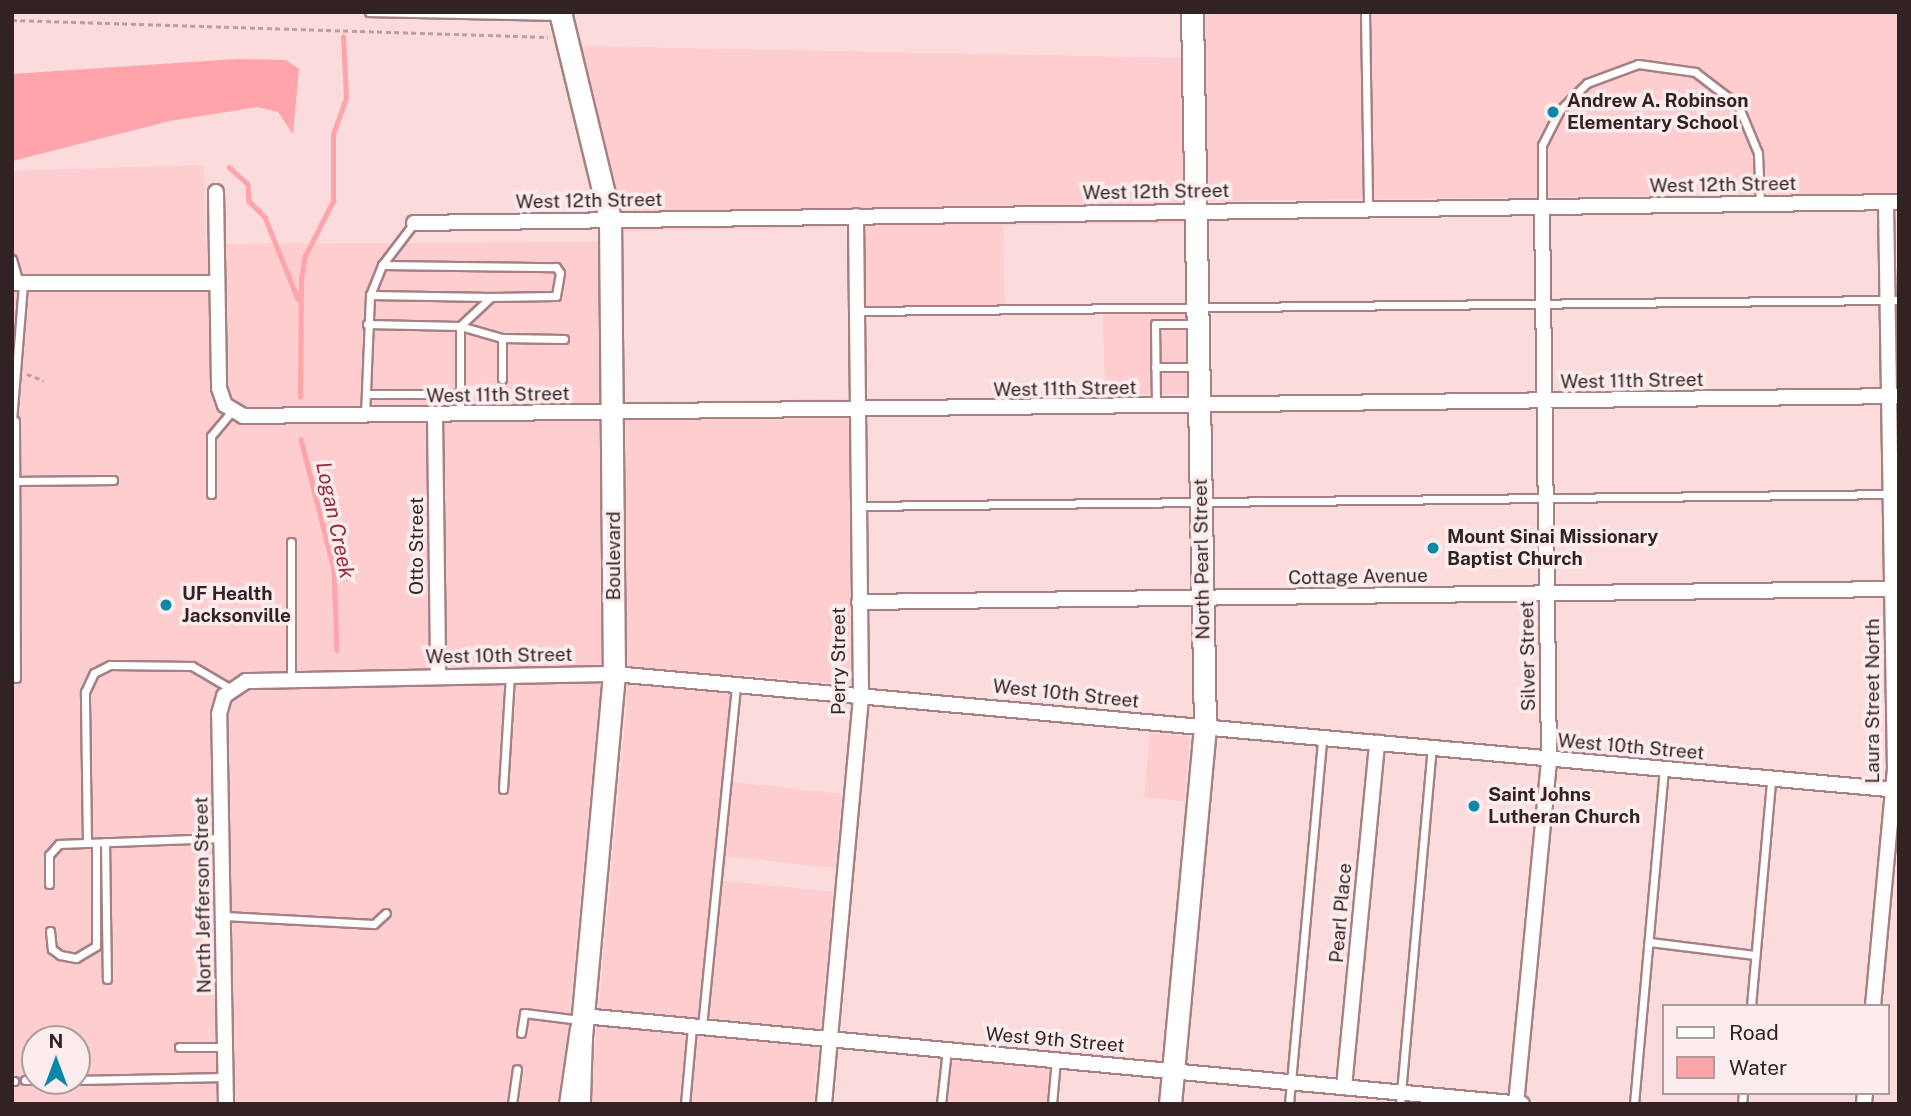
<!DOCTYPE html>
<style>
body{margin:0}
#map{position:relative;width:1911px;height:1116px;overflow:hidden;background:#fbdbdc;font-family:"Public Sans",sans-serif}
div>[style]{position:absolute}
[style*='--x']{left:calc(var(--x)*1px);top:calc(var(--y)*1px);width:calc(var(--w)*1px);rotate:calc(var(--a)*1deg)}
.built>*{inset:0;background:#fdcdcf}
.water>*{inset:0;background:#fea4aa}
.stream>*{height:4.5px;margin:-2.25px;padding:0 2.25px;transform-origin:2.25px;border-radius:2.25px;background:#fea4aa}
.path>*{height:2.5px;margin-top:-1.25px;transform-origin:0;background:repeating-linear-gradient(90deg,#b99f9f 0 5px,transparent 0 8.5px)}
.roads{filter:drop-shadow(2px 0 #a58183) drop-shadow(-2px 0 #a58183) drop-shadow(0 2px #a58183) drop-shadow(0 -2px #a58183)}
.lane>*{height:7px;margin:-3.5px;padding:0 3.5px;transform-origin:3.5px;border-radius:3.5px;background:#fff}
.street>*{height:14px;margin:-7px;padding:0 7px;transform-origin:7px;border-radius:7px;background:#fff}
.secondary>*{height:21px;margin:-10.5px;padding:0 10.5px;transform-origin:10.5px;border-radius:10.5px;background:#fff}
.dots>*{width:19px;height:19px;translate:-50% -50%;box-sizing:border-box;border:4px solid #fdeced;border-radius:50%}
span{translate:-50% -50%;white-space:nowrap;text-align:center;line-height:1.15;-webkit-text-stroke:7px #fdeced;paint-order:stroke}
.poi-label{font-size:19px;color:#312323;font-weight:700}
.left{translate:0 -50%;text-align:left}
.street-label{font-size:19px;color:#312323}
.water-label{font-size:21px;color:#942d3d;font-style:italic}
.frame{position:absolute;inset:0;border:14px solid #312323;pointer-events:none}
.legend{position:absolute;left:1662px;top:1004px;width:228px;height:91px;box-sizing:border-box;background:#fdeced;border:2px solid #ab9c9c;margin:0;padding:9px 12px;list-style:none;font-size:21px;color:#312323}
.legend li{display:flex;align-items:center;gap:14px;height:35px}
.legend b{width:35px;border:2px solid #ab9c9c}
.north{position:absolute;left:21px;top:1025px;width:70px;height:70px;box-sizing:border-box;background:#fdeced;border:2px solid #ab9c9c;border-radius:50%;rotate:0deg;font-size:19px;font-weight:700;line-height:28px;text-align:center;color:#312323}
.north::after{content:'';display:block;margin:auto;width:24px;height:32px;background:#0b87aa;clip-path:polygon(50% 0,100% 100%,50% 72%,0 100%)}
</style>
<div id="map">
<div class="built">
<div style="clip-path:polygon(1202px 12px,1899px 12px,1899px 193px,1209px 201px)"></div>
<div style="clip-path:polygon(574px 46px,1186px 58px,1187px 223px,1003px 225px,1005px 314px,849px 315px,848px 227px,621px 231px,617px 191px)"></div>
<div style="clip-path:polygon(evenodd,204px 165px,205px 244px,601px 242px,603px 656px,561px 1104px,12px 1104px,12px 171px,204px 165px,35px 1039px,77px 1039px,77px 1081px,35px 1081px,35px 1039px)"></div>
<div style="clip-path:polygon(1189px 305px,1190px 394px,1105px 395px,1103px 307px)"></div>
<div style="clip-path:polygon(849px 399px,850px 685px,742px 675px,733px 782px,842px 794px,835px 868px,727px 856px,724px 881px,833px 892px,813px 1104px,590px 1104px,627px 700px,624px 402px)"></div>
<div style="clip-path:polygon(1150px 733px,1190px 737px,1184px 801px,1144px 797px)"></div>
<div style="clip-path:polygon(949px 1059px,1061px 1069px,1058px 1104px,945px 1104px)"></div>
</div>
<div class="water">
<div style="clip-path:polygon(237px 59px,286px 60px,299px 69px,293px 134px,278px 112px,257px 107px,170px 121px,12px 161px,12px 74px)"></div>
</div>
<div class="stream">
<div style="--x:229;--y:167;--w:25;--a:42"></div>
<div style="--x:248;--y:184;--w:17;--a:87"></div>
<div style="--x:249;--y:201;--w:23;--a:45"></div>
<div style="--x:265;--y:217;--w:88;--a:68.1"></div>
<div style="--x:300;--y:397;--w:117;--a:-89.5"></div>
<div style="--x:301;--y:280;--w:24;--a:-81"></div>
<div style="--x:305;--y:256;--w:62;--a:-63"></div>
<div style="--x:333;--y:201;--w:67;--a:-90"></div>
<div style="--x:333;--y:134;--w:38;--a:-70"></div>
<div style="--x:346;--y:98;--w:61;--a:-92.8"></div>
<div style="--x:301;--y:439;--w:134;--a:75.8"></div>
<div style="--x:334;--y:569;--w:81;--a:87.9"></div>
</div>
<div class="path">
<div style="--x:12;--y:20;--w:536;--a:1.82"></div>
<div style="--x:27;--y:374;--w:18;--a:22"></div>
</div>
<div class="roads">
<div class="lane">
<div style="--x:369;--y:12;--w:188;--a:1.2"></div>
<div style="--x:1365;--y:12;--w:197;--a:89.1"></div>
<div style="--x:1542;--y:207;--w:62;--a:-90"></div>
<div style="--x:1542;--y:145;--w:39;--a:-63"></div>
<div style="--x:1560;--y:110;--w:38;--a:-45"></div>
<div style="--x:1587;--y:83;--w:54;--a:-20.4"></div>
<div style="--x:1638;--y:64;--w:58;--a:8"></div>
<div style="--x:1695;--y:72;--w:54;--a:37.5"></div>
<div style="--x:1738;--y:105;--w:52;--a:67.4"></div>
<div style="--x:1758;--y:153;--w:51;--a:87.8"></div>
<div style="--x:12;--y:259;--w:25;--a:74"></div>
<div style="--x:382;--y:265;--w:174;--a:0.7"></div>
<div style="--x:556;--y:267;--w:7;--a:56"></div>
<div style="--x:560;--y:273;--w:23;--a:100"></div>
<div style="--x:556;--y:296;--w:65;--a:179.1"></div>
<div style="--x:491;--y:297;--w:42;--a:136.9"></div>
<div style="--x:370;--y:295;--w:121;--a:0.9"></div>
<div style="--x:858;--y:311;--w:1041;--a:-0.61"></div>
<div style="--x:367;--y:324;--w:93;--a:1.2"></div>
<div style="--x:460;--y:326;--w:88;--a:90"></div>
<div style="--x:460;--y:326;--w:44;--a:15.9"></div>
<div style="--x:1155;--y:367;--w:42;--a:0"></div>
<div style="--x:502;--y:379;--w:41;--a:-90"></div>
<div style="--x:502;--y:338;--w:62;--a:0.9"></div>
<div style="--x:366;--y:394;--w:93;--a:0"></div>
<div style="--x:1156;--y:405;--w:81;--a:-90.7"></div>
<div style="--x:1155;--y:324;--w:40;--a:0"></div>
<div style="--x:365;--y:415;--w:120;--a:-87.6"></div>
<div style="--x:370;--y:295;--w:32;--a:-68"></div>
<div style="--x:382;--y:265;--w:53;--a:-52.7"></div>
<div style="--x:12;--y:421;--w:138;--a:-85.4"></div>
<div style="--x:15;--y:421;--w:257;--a:89.8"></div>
<div style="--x:15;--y:481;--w:98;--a:-0.6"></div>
<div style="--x:211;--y:494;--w:58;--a:-90"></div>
<div style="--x:211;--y:436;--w:33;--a:-50"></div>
<div style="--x:859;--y:506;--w:1040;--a:-0.66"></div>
<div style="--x:291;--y:542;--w:136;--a:90"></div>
<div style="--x:503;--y:789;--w:113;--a:-86.5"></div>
<div style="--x:105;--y:842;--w:137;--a:89.2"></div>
<div style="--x:87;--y:843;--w:151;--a:-90.8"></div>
<div style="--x:85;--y:692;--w:21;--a:-65"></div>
<div style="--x:94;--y:673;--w:18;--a:-27"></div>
<div style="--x:110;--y:665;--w:82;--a:0.7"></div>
<div style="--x:192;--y:666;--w:45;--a:30.5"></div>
<div style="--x:49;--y:884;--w:29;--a:-90"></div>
<div style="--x:49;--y:855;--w:15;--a:-48"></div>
<div style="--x:59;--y:844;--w:161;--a:-2.1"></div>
<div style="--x:224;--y:916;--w:150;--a:3.1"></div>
<div style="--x:374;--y:924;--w:16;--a:-43"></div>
<div style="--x:50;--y:931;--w:18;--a:84"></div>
<div style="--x:52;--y:949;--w:10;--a:37"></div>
<div style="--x:60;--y:955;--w:16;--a:11"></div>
<div style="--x:76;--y:958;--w:23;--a:-31"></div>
<div style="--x:96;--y:946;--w:103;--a:-90"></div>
<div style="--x:1649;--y:942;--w:107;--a:7"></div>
<div style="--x:1751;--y:1006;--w:227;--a:-84.9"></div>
<div style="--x:702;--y:1027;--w:344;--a:-84.3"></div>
<div style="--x:521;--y:1033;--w:20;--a:-81"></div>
<div style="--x:524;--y:1013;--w:56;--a:7.1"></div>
<div style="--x:179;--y:1047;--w:46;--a:0"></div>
<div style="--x:25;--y:1080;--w:10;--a:0"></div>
<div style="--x:77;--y:1080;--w:148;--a:-1.2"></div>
<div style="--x:12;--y:1081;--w:2;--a:0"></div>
<div style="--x:586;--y:1100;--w:68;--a:-88.3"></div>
<div style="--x:512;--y:1104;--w:35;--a:-82"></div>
<div style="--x:563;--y:1104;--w:77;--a:-81.8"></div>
<div style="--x:685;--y:1104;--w:77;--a:-84.8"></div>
<div style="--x:941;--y:1104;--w:55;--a:-83.8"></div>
<div style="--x:1052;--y:1104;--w:45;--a:-84.9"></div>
<div style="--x:1289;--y:1104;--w:367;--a:-84.8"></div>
<div style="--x:1400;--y:1104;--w:357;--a:-84.9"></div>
<div style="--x:1634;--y:1104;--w:335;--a:-84.9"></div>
<div style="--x:1742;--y:1104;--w:11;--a:-85"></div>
</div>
<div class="street">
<div style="--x:216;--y:192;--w:196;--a:89.1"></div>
<div style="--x:219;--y:388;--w:18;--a:71"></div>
<div style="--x:225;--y:405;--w:21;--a:31"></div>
<div style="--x:243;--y:416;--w:1656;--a:-0.69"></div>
<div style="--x:414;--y:223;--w:1485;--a:-0.81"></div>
<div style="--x:12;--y:283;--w:205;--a:0"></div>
<div style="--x:435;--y:415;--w:261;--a:89.3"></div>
<div style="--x:859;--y:602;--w:1040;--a:-0.72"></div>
<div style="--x:1873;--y:1006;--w:237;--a:-84.7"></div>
<div style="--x:1895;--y:770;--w:567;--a:-90.91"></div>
<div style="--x:583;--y:1016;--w:943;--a:5.35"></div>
<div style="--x:1344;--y:1087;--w:346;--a:-84.5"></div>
<div style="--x:226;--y:1104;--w:390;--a:-91"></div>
<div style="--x:219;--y:714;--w:19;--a:-74"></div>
<div style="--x:224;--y:696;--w:27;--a:-34"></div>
<div style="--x:246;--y:681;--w:368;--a:-1.1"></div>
<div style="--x:614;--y:674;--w:1290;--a:5.16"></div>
<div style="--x:824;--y:1104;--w:411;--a:-84.8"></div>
<div style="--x:861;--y:695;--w:479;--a:-90.6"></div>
<div style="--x:1516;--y:1104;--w:347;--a:-84.5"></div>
<div style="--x:1549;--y:759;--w:552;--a:-90.73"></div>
<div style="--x:1864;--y:1104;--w:11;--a:-85"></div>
</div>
<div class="secondary">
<div style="--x:560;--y:12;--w:213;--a:76.4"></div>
<div style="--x:610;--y:219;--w:455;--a:89.5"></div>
<div style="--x:614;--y:674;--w:432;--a:95.2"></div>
<div style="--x:1170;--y:1104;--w:378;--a:-84.7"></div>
<div style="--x:1205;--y:728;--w:716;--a:-91.04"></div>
</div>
</div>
<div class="dots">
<div style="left:1553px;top:112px;background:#0b87aa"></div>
<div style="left:1433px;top:548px;background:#0b87aa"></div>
<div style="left:166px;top:605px;background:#0b87aa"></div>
<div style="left:1474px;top:806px;background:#0b87aa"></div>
</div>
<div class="poi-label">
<span class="left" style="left:1567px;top:112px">Andrew A. Robinson<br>Elementary School</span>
<span class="left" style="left:1447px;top:548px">Mount Sinai Missionary<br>Baptist Church</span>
<span class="left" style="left:182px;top:605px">UF Health<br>Jacksonville</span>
<span class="left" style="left:1488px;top:806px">Saint Johns<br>Lutheran Church</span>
</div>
<div class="street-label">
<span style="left:1723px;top:185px;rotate:-1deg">West 12th Street</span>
<span style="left:1156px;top:192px;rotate:-1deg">West 12th Street</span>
<span style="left:589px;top:201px;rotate:-1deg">West 12th Street</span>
<span style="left:1632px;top:381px;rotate:-1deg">West 11th Street</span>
<span style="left:1065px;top:389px;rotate:-1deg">West 11th Street</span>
<span style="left:498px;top:395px;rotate:-1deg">West 11th Street</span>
<span style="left:417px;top:546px;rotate:-90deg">Otto Street</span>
<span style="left:614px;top:556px;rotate:-90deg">Boulevard</span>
<span style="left:1202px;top:559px;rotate:-91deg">North Pearl Street</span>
<span style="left:1358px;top:577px;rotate:-1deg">Cottage Avenue</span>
<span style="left:499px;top:656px;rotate:-1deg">West 10th Street</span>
<span style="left:1528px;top:656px;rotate:-91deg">Silver Street</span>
<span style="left:839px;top:661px;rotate:-90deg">Perry Street</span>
<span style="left:1066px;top:694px;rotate:6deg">West 10th Street</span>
<span style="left:1873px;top:701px;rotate:-90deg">Laura Street North</span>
<span style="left:1631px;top:747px;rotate:5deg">West 10th Street</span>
<span style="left:203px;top:895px;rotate:-91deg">North Jefferson Street</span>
<span style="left:1341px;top:913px;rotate:-85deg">Pearl Place</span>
<span style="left:1055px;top:1040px;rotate:5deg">West 9th Street</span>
</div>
<div class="water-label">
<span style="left:335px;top:520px;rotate:78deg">Logan Creek</span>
</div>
<div class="frame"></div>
<ul class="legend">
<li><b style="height:9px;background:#fff"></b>Road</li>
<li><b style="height:19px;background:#fea4aa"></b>Water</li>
</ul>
<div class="north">N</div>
</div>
